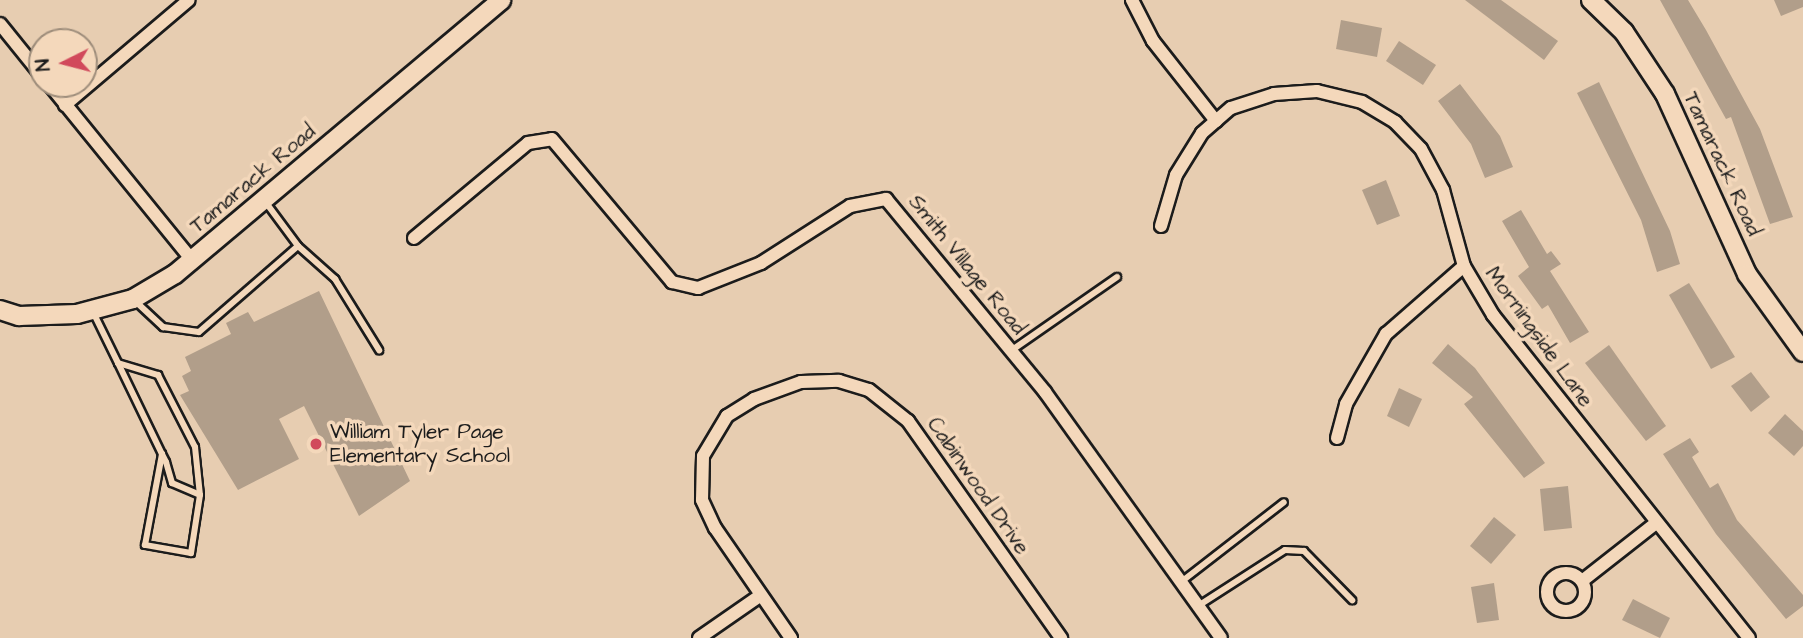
<!DOCTYPE html>
<style>
body{margin:0}
#map{position:relative;width:1803px;height:638px;overflow:hidden;background:#e7cdb1;font-family:"Architects Daughter",sans-serif}
div>[style]{position:absolute}
[style*='--x']{left:calc(var(--x)*1px);top:calc(var(--y)*1px);width:calc(var(--w)*1px);rotate:calc(var(--a)*1deg)}
.building>*{inset:0;background:#b19e8a}
.roads{filter:drop-shadow(2px 0 #1c1c1c) drop-shadow(-2px 0 #1c1c1c) drop-shadow(0 2px #1c1c1c) drop-shadow(0 -2px #1c1c1c)}
.lane>*{height:6px;margin:-3px;padding:0 3px;transform-origin:3px;border-radius:3px;background:#f4d8bb}
.street>*{height:12px;margin:-6px;padding:0 6px;transform-origin:6px;border-radius:6px;background:#f4d8bb}
.street>.ring{margin:-6px;padding:0;box-sizing:content-box;background:none;border:12px solid #f4d8bb;border-radius:50%}
.secondary>*{height:18px;margin:-9px;padding:0 9px;transform-origin:9px;border-radius:9px;background:#f4d8bb}
.dots>*{width:19px;height:19px;translate:-50% -50%;box-sizing:border-box;border:4px solid #f4d8bb;border-radius:50%}
span{translate:-50% -50%;white-space:nowrap;text-align:center;line-height:1.15;-webkit-text-stroke:7px #f4d8bb;paint-order:stroke}
.street-label{font-size:21px;color:#1c1c1c}
.poi-label{font-size:21px;color:#1c1c1c}
.left{translate:0 -50%;text-align:left}
.north{position:absolute;left:28px;top:28px;width:70px;height:70px;box-sizing:border-box;background:#f4d8bb;border:2px solid #9e8d7b;border-radius:50%;rotate:264deg;font-size:19px;font-weight:700;line-height:28px;text-align:center;color:#1c1c1c}
.north::after{content:'';display:block;margin:auto;width:24px;height:32px;background:#d1495b;clip-path:polygon(50% 0,100% 100%,50% 72%,0 100%)}
</style>
<div id="map">
<div class="building">
<div style="clip-path:polygon(1465px 0,1501px 0,1558px 41px,1544px 60px)"></div>
<div style="clip-path:polygon(1660px 0,1688px 0,1706px 30px,1760px 129px,1793px 217px,1770px 224px,1731px 117px,1726px 119px)"></div>
<div style="clip-path:polygon(1774px 0,1803px 0,1803px 7px,1781px 16px)"></div>
<div style="clip-path:polygon(1341px 20px,1382px 28px,1377px 57px,1336px 49px)"></div>
<div style="clip-path:polygon(1399px 41px,1436px 65px,1423px 85px,1386px 61px)"></div>
<div style="clip-path:polygon(1599px 82px,1670px 231px,1680px 264px,1657px 272px,1641px 220px,1577px 93px)"></div>
<div style="clip-path:polygon(1460px 84px,1500px 136px,1513px 167px,1485px 178px,1471px 144px,1438px 101px)"></div>
<div style="clip-path:polygon(1386px 180px,1400px 216px,1377px 225px,1362px 190px)"></div>
<div style="clip-path:polygon(1521px 210px,1547px 254px,1551px 251px,1561px 264px,1550px 271px,1589px 332px,1570px 343px,1548px 305px,1542px 309px,1518px 276px,1529px 267px,1502px 221px)"></div>
<div style="clip-path:polygon(1689px 283px,1735px 357px,1711px 369px,1669px 295px)"></div>
<div style="clip-path:polygon(319px 291px,410px 481px,359px 516px,304px 406px,279px 419px,299px 459px,238px 490px,180px 395px,189px 391px,182px 376px,191px 371px,185px 357px,231px 334px,226px 323px,248px 312px,254px 322px)"></div>
<div style="clip-path:polygon(1448px 344px,1475px 368px,1545px 463px,1524px 478px,1464px 404px,1473px 397px,1432px 363px)"></div>
<div style="clip-path:polygon(1609px 345px,1666px 426px,1646px 441px,1585px 363px)"></div>
<div style="clip-path:polygon(1751px 372px,1770px 397px,1751px 412px,1731px 386px)"></div>
<div style="clip-path:polygon(1399px 388px,1422px 399px,1409px 427px,1387px 416px)"></div>
<div style="clip-path:polygon(1785px 414px,1803px 431px,1803px 446px,1794px 456px,1768px 433px)"></div>
<div style="clip-path:polygon(1690px 438px,1699px 452px,1692px 457px,1710px 488px,1718px 483px,1737px 520px,1803px 595px,1803px 606px,1786px 619px,1716px 534px,1663px 454px)"></div>
<div style="clip-path:polygon(1568px 486px,1572px 528px,1544px 531px,1540px 489px)"></div>
<div style="clip-path:polygon(1494px 517px,1516px 535px,1491px 564px,1470px 546px)"></div>
<div style="clip-path:polygon(1494px 583px,1499px 620px,1477px 623px,1471px 587px)"></div>
<div style="clip-path:polygon(1633px 599px,1670px 618px,1660px 638px,1622px 620px)"></div>
</div>
<div class="roads">
<div class="lane">
<div style="--x:264;--y:200;--w:57;--a:53.5"></div>
<div style="--x:298;--y:246;--w:50;--a:41.7"></div>
<div style="--x:335;--y:279;--w:84;--a:58.2"></div>
<div style="--x:134;--y:300;--w:40;--a:43"></div>
<div style="--x:163;--y:327;--w:36;--a:8"></div>
<div style="--x:199;--y:332;--w:131;--a:-41"></div>
<div style="--x:93;--y:312;--w:57;--a:63.9"></div>
<div style="--x:118;--y:363;--w:101;--a:64.2"></div>
<div style="--x:162;--y:454;--w:9;--a:63"></div>
<div style="--x:166;--y:462;--w:22;--a:74"></div>
<div style="--x:172;--y:483;--w:30;--a:23"></div>
<div style="--x:200;--y:495;--w:59;--a:98.8"></div>
<div style="--x:191;--y:553;--w:47;--a:-170.1"></div>
<div style="--x:145;--y:545;--w:93;--a:-79.4"></div>
<div style="--x:1012;--y:350;--w:128;--a:-34.8"></div>
<div style="--x:118;--y:363;--w:42;--a:16.7"></div>
<div style="--x:158;--y:375;--w:81;--a:62.8"></div>
<div style="--x:195;--y:447;--w:48;--a:84.1"></div>
<div style="--x:1181;--y:582;--w:130;--a:-37.8"></div>
<div style="--x:1198;--y:606;--w:103;--a:-32.8"></div>
<div style="--x:1285;--y:550;--w:19;--a:3"></div>
<div style="--x:1304;--y:551;--w:69;--a:45.6"></div>
</div>
<div class="street">
<div style="--x:1132;--y:0;--w:46;--a:62.9"></div>
<div style="--x:1153;--y:41;--w:102;--a:51.8"></div>
<div style="--x:0;--y:24;--w:67;--a:51.1"></div>
<div style="--x:49;--y:84;--w:227;--a:50.9"></div>
<div style="--x:65;--y:105;--w:162;--a:-40.3"></div>
<div style="--x:1161;--y:226;--w:53;--a:-73.6"></div>
<div style="--x:1176;--y:175;--w:49;--a:-58.2"></div>
<div style="--x:1202;--y:133;--w:38;--a:-41"></div>
<div style="--x:1231;--y:108;--w:45;--a:-18"></div>
<div style="--x:1274;--y:94;--w:43;--a:-4"></div>
<div style="--x:1317;--y:91;--w:46;--a:13.7"></div>
<div style="--x:1362;--y:102;--w:39;--a:31"></div>
<div style="--x:1395;--y:122;--w:37;--a:46"></div>
<div style="--x:1421;--y:149;--w:47;--a:61.8"></div>
<div style="--x:1443;--y:190;--w:79;--a:74.6"></div>
<div style="--x:1464;--y:266;--w:57;--a:59.4"></div>
<div style="--x:1493;--y:315;--w:412;--a:51.6"></div>
<div style="--x:414;--y:238;--w:148;--a:-39.8"></div>
<div style="--x:528;--y:143;--w:24;--a:-9"></div>
<div style="--x:552;--y:139;--w:187;--a:50"></div>
<div style="--x:672;--y:282;--w:27;--a:13"></div>
<div style="--x:698;--y:288;--w:68;--a:-21.6"></div>
<div style="--x:761;--y:263;--w:106;--a:-32.6"></div>
<div style="--x:850;--y:206;--w:37;--a:-11"></div>
<div style="--x:886;--y:199;--w:250;--a:50.5"></div>
<div style="--x:1045;--y:392;--w:302;--a:54.4"></div>
<div style="--x:1337;--y:438;--w:35;--a:-75"></div>
<div style="--x:1346;--y:404;--w:81;--a:-60.3"></div>
<div style="--x:1386;--y:334;--w:103;--a:-41.1"></div>
<div class="ring" style="left:1547px;top:573px;width:26px;height:26px"></div>
<div style="--x:1582;--y:581;--w:94;--a:-38.1"></div>
<div style="--x:699;--y:638;--w:75;--a:-34.7"></div>
<div style="--x:791;--y:638;--w:134;--a:-124.6"></div>
<div style="--x:715;--y:528;--w:31;--a:-115"></div>
<div style="--x:702;--y:500;--w:44;--a:-88.7"></div>
<div style="--x:703;--y:456;--w:47;--a:-59"></div>
<div style="--x:727;--y:416;--w:32;--a:-32"></div>
<div style="--x:754;--y:399;--w:50;--a:-19.9"></div>
<div style="--x:801;--y:382;--w:38;--a:-2"></div>
<div style="--x:839;--y:381;--w:31;--a:17"></div>
<div style="--x:869;--y:390;--w:50;--a:38.5"></div>
<div style="--x:908;--y:421;--w:266;--a:54.8"></div>
</div>
<div class="secondary">
<div style="--x:1591;--y:0;--w:46;--a:44.1"></div>
<div style="--x:1624;--y:32;--w:74;--a:56.5"></div>
<div style="--x:1665;--y:94;--w:198;--a:65.5"></div>
<div style="--x:1747;--y:274;--w:96;--a:54.3"></div>
<div style="--x:0;--y:310;--w:20;--a:18"></div>
<div style="--x:19;--y:316;--w:58;--a:-2"></div>
<div style="--x:77;--y:314;--w:58;--a:-15"></div>
<div style="--x:133;--y:299;--w:49;--a:-30.8"></div>
<div style="--x:175;--y:274;--w:426;--a:-40"></div>
</div>
</div>
<div class="dots">
<div style="left:316px;top:444px;background:#d1495b"></div>
</div>
<div class="street-label">
<span style="left:1722px;top:164px;rotate:65deg">Tamarack Road</span>
<span style="left:253px;top:179px;rotate:-40deg">Tamarack Road</span>
<span style="left:967px;top:265px;rotate:51deg">Smith Village Road</span>
<span style="left:1539px;top:337px;rotate:54deg">Morningside Lane</span>
<span style="left:978px;top:486px;rotate:55deg">Cabinwood Drive</span>
</div>
<div class="poi-label">
<span class="left" style="left:330px;top:444px">William Tyler Page<br>Elementary School</span>
</div>
<div class="north">N</div>
</div>
